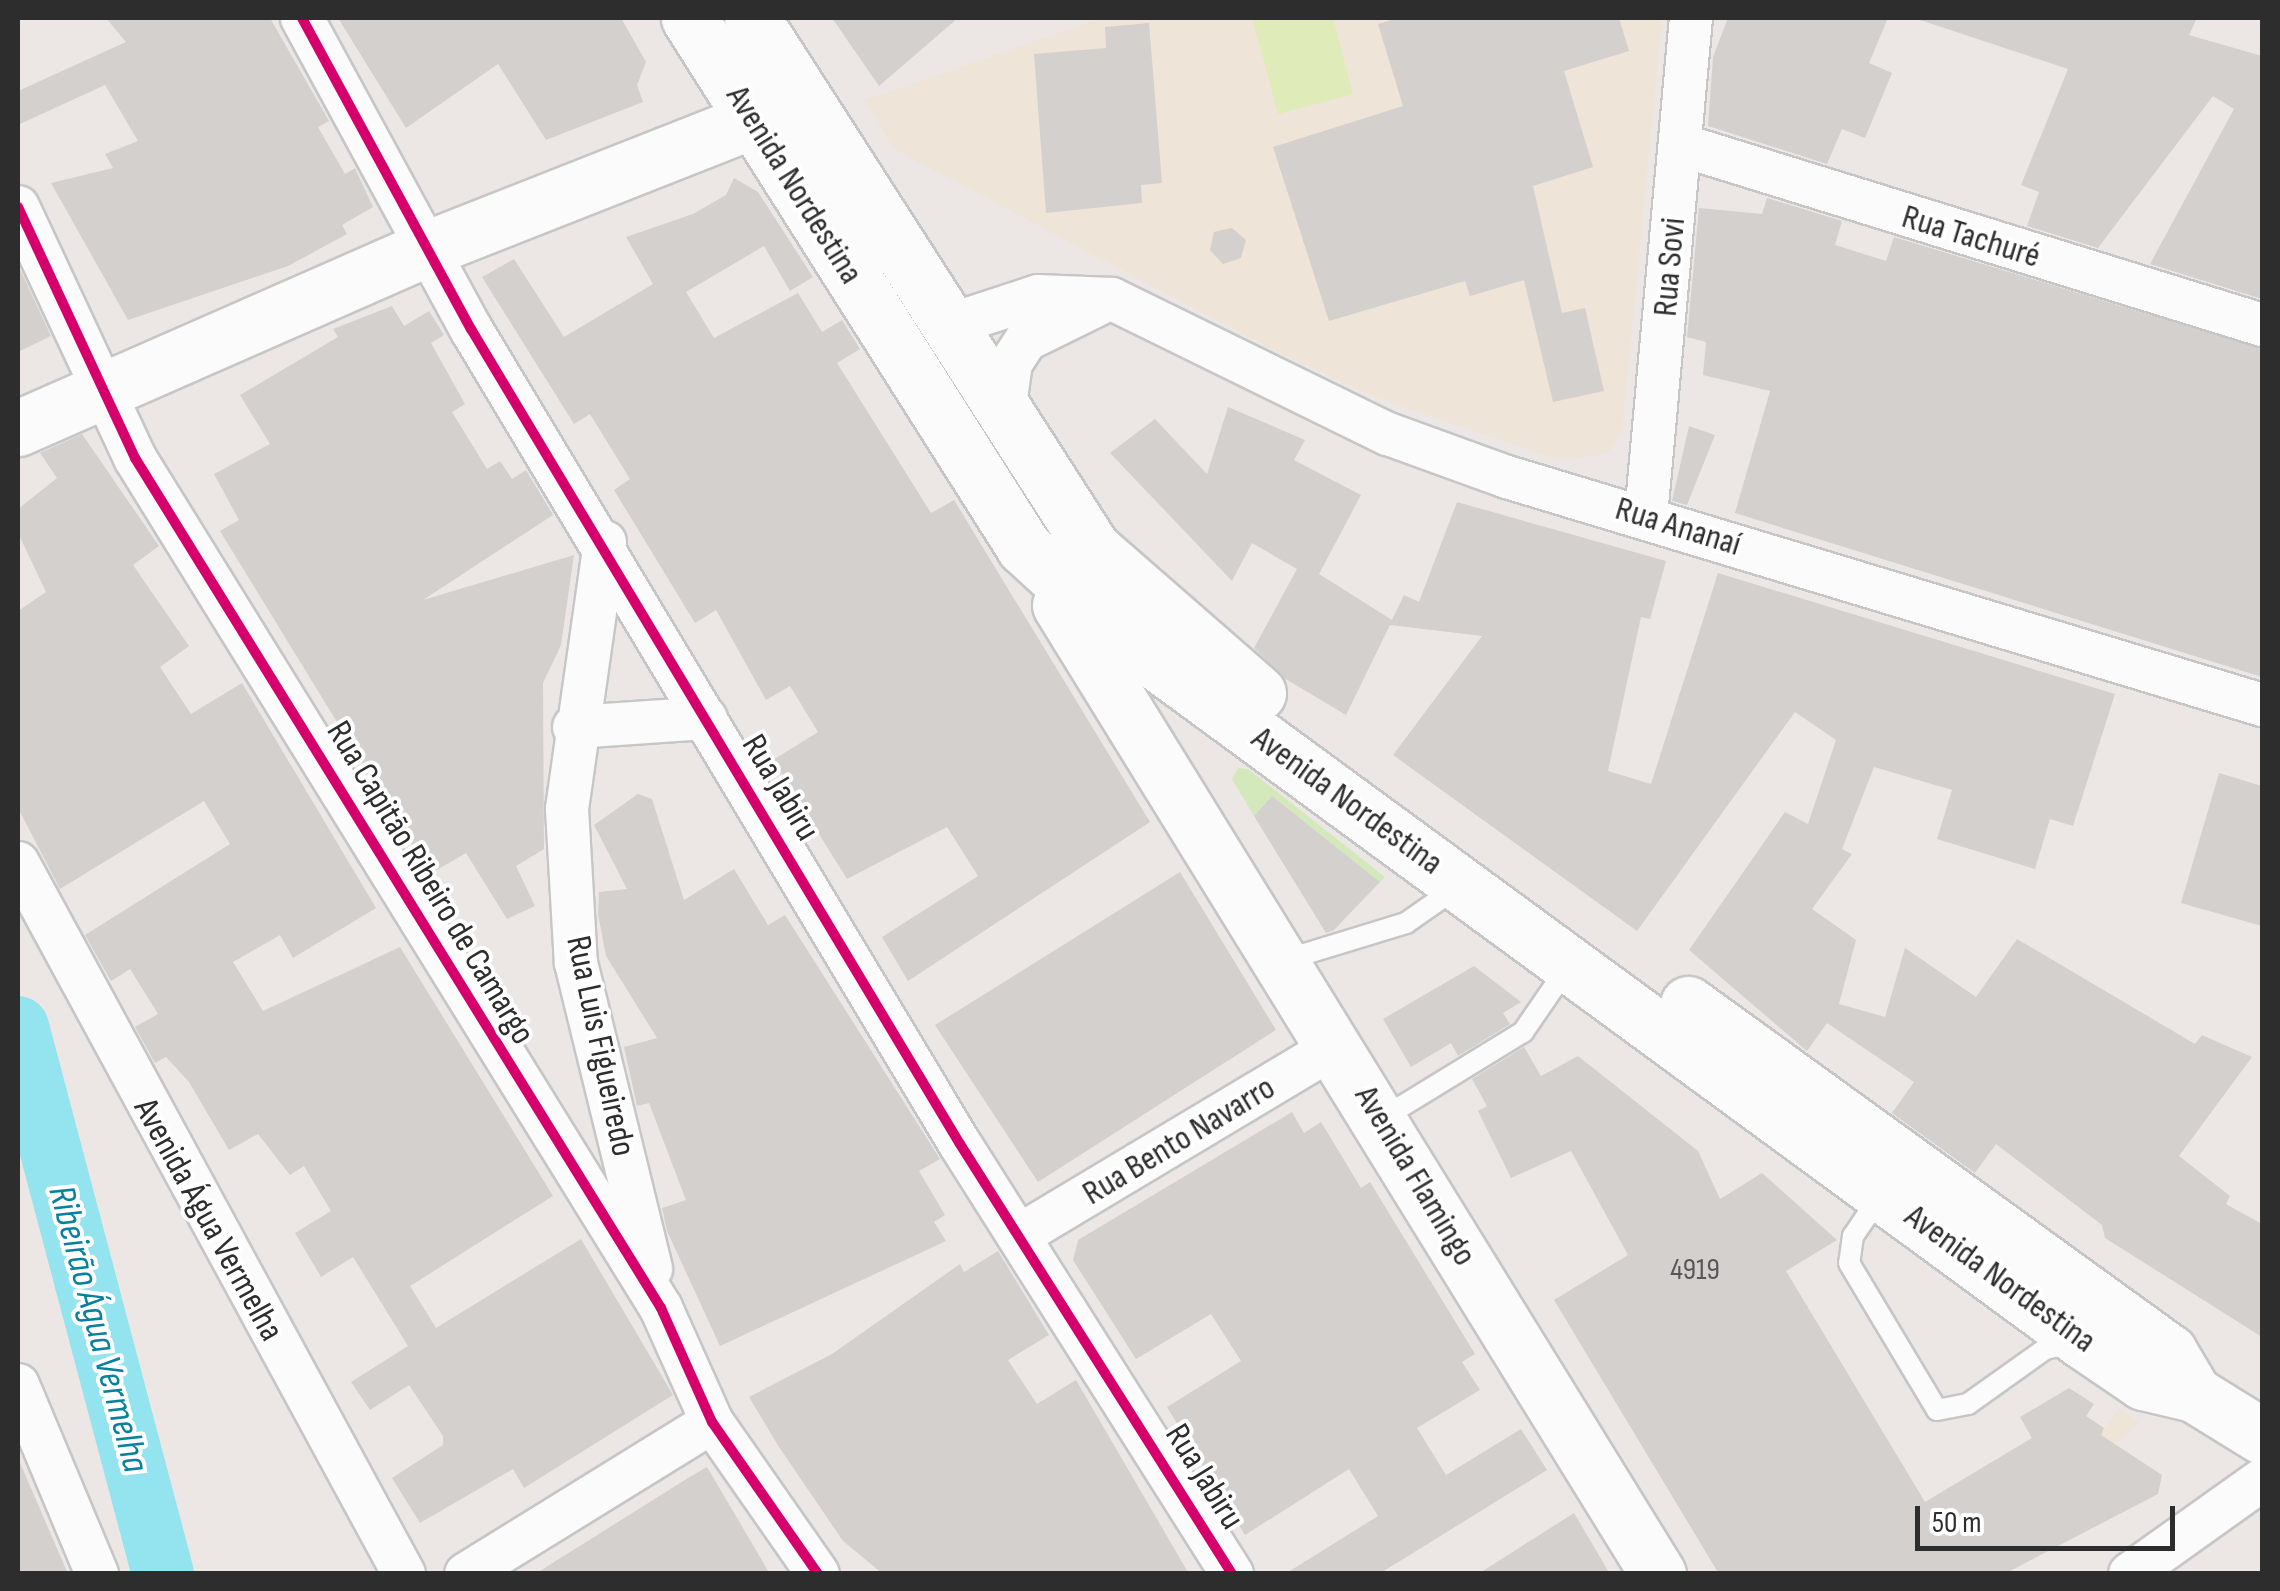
<!DOCTYPE html>
<meta charset="utf-8">
<style>
body{margin:0}
#map{position:relative;width:2280px;height:1591px;overflow:hidden;background:#ece7e4;font-family:"Sofia Sans Condensed",sans-serif}
div>[style]{position:absolute}
[style*='--x']{left:calc(var(--x)*1px);top:calc(var(--y)*1px);width:calc(var(--w)*1px);rotate:calc(var(--a)*1deg)}
.education>*{inset:0;background:#efe4d8}
.green>*{inset:0;background:#d3e8bb}
.pitch>*{inset:0;background:#dfebb9}
.river>*{height:62px;margin:-31px;padding:0 31px;transform-origin:31px;border-radius:31px;background:#94e4f0}
.building>*{inset:0;background:#d3d0cd}
.roads{filter:drop-shadow(2px 0 #c7c6c6) drop-shadow(-2px 0 #c7c6c6) drop-shadow(0 2px #c7c6c6) drop-shadow(0 -2px #c7c6c6)}
.lane>*{height:20px;margin:-10px;padding:0 10px;transform-origin:10px;border-radius:10px;background:#fcfbfb}
.street>*{height:42px;margin:-21px;padding:0 21px;transform-origin:21px;border-radius:21px;background:#fcfbfb}
.secondary>*{height:55px;margin:-27.5px;padding:0 27.5px;transform-origin:27.5px;border-radius:27.5px;background:#fcfbfb}
.cycleway>*{height:10px;margin:-5px;padding:0 5px;transform-origin:5px;border-radius:5px;background:#d6006c}
span{translate:-50% -50%;white-space:nowrap;text-align:center;line-height:1.15;-webkit-text-stroke:8px #fff;paint-order:stroke}
.number-label{font-size:30px;color:#575656}
.number-label span{-webkit-text-stroke-width:0}
.street-label{font-size:35px;color:#2d2d2d}
.water-label{font-size:38px;color:#0880a0;font-style:italic}
.frame{position:absolute;inset:0;border:20px solid #2d2d2d;pointer-events:none}
.scale{position:absolute;left:1915px;top:1506px;width:260px;height:45px;box-sizing:border-box;border:5px solid #2d2d2d;border-top:0;padding-left:12px;font-size:30px;line-height:35px;white-space:nowrap;color:#2d2d2d;-webkit-text-stroke:8px #fff;paint-order:stroke}
</style>
<div id="map">
<div class="education">
<div style="clip-path:polygon(1102px 18px,1662px 18px,1622px 431px,1608px 453px,1562px 461px,1378px 398px,1275px 351px,894px 149px,865px 100px)"></div>
<div style="clip-path:polygon(2119px 1408px,2140px 1423px,2096px 1459px,2089px 1451px)"></div>
</div>
<div class="green">
<div style="clip-path:polygon(1238px 768px,1248px 769px,1385px 877px,1380px 882px,1272px 796px,1254px 816px,1232px 779px)"></div>
</div>
<div class="pitch">
<div style="clip-path:polygon(1252px 18px,1333px 18px,1353px 94px,1278px 114px)"></div>
</div>
<div class="river">
<div style="--x:18;--y:1027;--w:566;--a:75.15"></div>
</div>
<div class="building">
<div style="clip-path:polygon(106px 18px,270px 18px,329px 121px,318px 127px,345px 174px,355px 168px,373px 207px,342px 225px,347px 234px,288px 266px,128px 320px,51px 183px,113px 168px,105px 154px,138px 141px,105px 85px,18px 125px,18px 91px,126px 42px)"></div>
<div style="clip-path:polygon(338px 18px,621px 18px,646px 62px,637px 85px,643px 102px,546px 140px,498px 64px,406px 128px)"></div>
<div style="clip-path:polygon(832px 18px,958px 18px,879px 86px)"></div>
<div style="clip-path:polygon(1398px 18px,1619px 18px,1629px 51px,1564px 71px,1593px 167px,1533px 186px,1562px 313px,1585px 308px,1604px 391px,1553px 402px,1524px 280px,1470px 296px,1465px 281px,1329px 321px,1273px 147px,1403px 106px,1378px 24px)"></div>
<div style="clip-path:polygon(1728px 18px,1888px 18px,1869px 63px,1892px 73px,1865px 138px,1842px 129px,1827px 164px,1708px 126px,1713px 57px)"></div>
<div style="clip-path:polygon(1914px 18px,2197px 18px,2189px 35px,2262px 56px,2262px 299px,2150px 264px,2234px 109px,2213px 96px,2098px 248px,2027px 226px,2039px 192px,2021px 185px,2068px 69px)"></div>
<div style="clip-path:polygon(1149px 23px,1162px 183px,1141px 185px,1142px 203px,1046px 213px,1034px 54px,1106px 48px,1105px 27px)"></div>
<div style="clip-path:polygon(734px 178px,758px 192px,813px 277px,790px 291px,764px 246px,686px 292px,714px 338px,798px 293px,822px 332px,842px 320px,860px 349px,837px 363px,931px 513px,954px 500px,1150px 822px,908px 981px,882px 937px,978px 876px,947px 827px,847px 879px,773px 760px,818px 732px,790px 686px,766px 700px,716px 610px,695px 623px,614px 490px,630px 479px,590px 414px,574px 424px,482px 277px,514px 259px,564px 337px,653px 284px,626px 237px,693px 214px,726px 195px)"></div>
<div style="clip-path:polygon(1767px 198px,1842px 221px,1835px 245px,1886px 261px,1894px 237px,2262px 349px,2262px 677px,1735px 513px,1770px 391px,1703px 375px,1706px 342px,1687px 337px,1699px 208px,1762px 214px)"></div>
<div style="clip-path:polygon(1232px 228px,1246px 240px,1241px 258px,1223px 264px,1210px 250px,1214px 232px)"></div>
<div style="clip-path:polygon(18px 265px,51px 336px,18px 352px)"></div>
<div style="clip-path:polygon(392px 306px,404px 326px,429px 311px,444px 335px,431px 343px,465px 404px,452px 412px,487px 469px,500px 461px,512px 479px,526px 470px,553px 515px,423px 600px,574px 555px,561px 645px,543px 683px,544px 849px,516px 866px,535px 906px,507px 919px,466px 853px,430px 874px,220px 531px,239px 520px,214px 474px,270px 444px,240px 395px,338px 337px,333px 329px)"></div>
<div style="clip-path:polygon(1228px 407px,1305px 440px,1294px 460px,1361px 495px,1319px 574px,1392px 620px,1404px 595px,1419px 602px,1457px 502px,1666px 561px,1650px 619px,1641px 617px,1608px 771px,1651px 784px,1718px 573px,2115px 694px,2073px 826px,2050px 819px,2035px 869px,1937px 839px,1952px 790px,1874px 767px,1842px 849px,1852px 854px,1812px 909px,1856px 940px,1839px 1004px,1885px 1017px,1905px 948px,1976px 997px,2017px 939px,2195px 1044px,2202px 1035px,2252px 1057px,2179px 1156px,2230px 1196px,2226px 1204px,2262px 1224px,2262px 1337px,2105px 1238px,2102px 1225px,1996px 1144px,1975px 1173px,1892px 1113px,1914px 1082px,1827px 1023px,1807px 1051px,1689px 950px,1785px 812px,1808px 824px,1836px 740px,1795px 712px,1637px 931px,1393px 755px,1482px 636px,1390px 625px,1346px 715px,1284px 678px,1254px 648px,1297px 569px,1252px 543px,1232px 581px,1110px 453px,1155px 419px,1207px 474px)"></div>
<div style="clip-path:polygon(1689px 426px,1715px 435px,1687px 505px,1672px 501px)"></div>
<div style="clip-path:polygon(82px 434px,159px 546px,133px 565px,189px 646px,160px 667px,191px 714px,242px 683px,376px 908px,293px 958px,280px 935px,233px 962px,263px 1011px,400px 947px,553px 1196px,410px 1286px,436px 1328px,581px 1239px,673px 1395px,524px 1488px,513px 1469px,420px 1523px,392px 1478px,443px 1445px,443px 1436px,409px 1385px,370px 1410px,351px 1382px,408px 1346px,353px 1257px,321px 1277px,295px 1233px,331px 1211px,304px 1166px,290px 1175px,258px 1134px,229px 1150px,189px 1082px,166px 1057px,155px 1063px,135px 1027px,158px 1014px,130px 969px,111px 981px,85px 935px,230px 844px,204px 801px,60px 889px,18px 808px,18px 611px,46px 592px,18px 533px,18px 509px,57px 478px,40px 453px)"></div>
<div style="clip-path:polygon(2219px 773px,2262px 786px,2262px 926px,2181px 903px)"></div>
<div style="clip-path:polygon(638px 794px,652px 799px,684px 900px,734px 869px,768px 925px,785px 915px,940px 1159px,919px 1171px,945px 1215px,934px 1222px,946px 1241px,720px 1346px,667px 1231px,662px 1208px,686px 1200px,649px 1103px,637px 1106px,624px 1047px,657px 1038px,606px 956px,598px 914px,599px 892px,627px 889px,594px 825px)"></div>
<div style="clip-path:polygon(1272px 796px,1380px 882px,1334px 930px,1326px 933px,1254px 816px)"></div>
<div style="clip-path:polygon(1180px 872px,1276px 1030px,1038px 1182px,935px 1025px)"></div>
<div style="clip-path:polygon(1474px 966px,1521px 1002px,1503px 1013px,1510px 1024px,1458px 1056px,1451px 1043px,1411px 1067px,1383px 1019px)"></div>
<div style="clip-path:polygon(1524px 1047px,1541px 1076px,1578px 1056px,1698px 1151px,1720px 1199px,1762px 1173px,1837px 1240px,1786px 1271px,1925px 1502px,2032px 1438px,2020px 1417px,2069px 1388px,2094px 1404px,2086px 1416px,2104px 1428px,2101px 1435px,2162px 1475px,2158px 1494px,2004px 1574px,1719px 1574px,1554px 1300px,1628px 1255px,1571px 1151px,1511px 1178px,1478px 1111px,1487px 1106px,1472px 1079px)"></div>
<div style="clip-path:polygon(1292px 1112px,1304px 1133px,1321px 1122px,1361px 1188px,1370px 1182px,1475px 1354px,1462px 1362px,1480px 1390px,1417px 1428px,1446px 1475px,1521px 1429px,1547px 1470px,1379px 1574px,1285px 1574px,1378px 1516px,1349px 1469px,1245px 1535px,1167px 1407px,1241px 1361px,1211px 1314px,1136px 1359px,1073px 1260px,1078px 1240px)"></div>
<div style="clip-path:polygon(998px 1251px,1049px 1335px,1008px 1360px,1037px 1404px,1076px 1380px,1189px 1574px,883px 1574px,843px 1541px,779px 1447px,749px 1397px,832px 1354px,960px 1264px,964px 1272px)"></div>
<div style="clip-path:polygon(18px 1458px,68px 1574px,18px 1574px)"></div>
<div style="clip-path:polygon(707px 1467px,770px 1574px,535px 1574px,688px 1478px)"></div>
<div style="clip-path:polygon(1574px 1513px,1610px 1574px,1478px 1574px)"></div>
</div>
<div class="roads">
<div class="lane">
<div style="--x:1285;--y:960;--w:127;--a:-17"></div>
<div style="--x:1406;--y:923;--w:65;--a:-34.9"></div>
<div style="--x:1381;--y:1119;--w:167;--a:-31.5"></div>
<div style="--x:1523;--y:1032;--w:81;--a:-55.5"></div>
<div style="--x:1881;--y:1195;--w:50;--a:124.3"></div>
<div style="--x:1853;--y:1236;--w:27;--a:98"></div>
<div style="--x:1849;--y:1263;--w:171;--a:59.1"></div>
<div style="--x:1937;--y:1410;--w:32;--a:-11"></div>
<div style="--x:1968;--y:1404;--w:95;--a:-35.5"></div>
<div style="--x:2045;--y:1349;--w:29;--a:-12"></div>
</div>
<div class="street">
<div style="--x:302;--y:18;--w:354;--a:61.5"></div>
<div style="--x:471;--y:329;--w:950;--a:59.04"></div>
<div style="--x:960;--y:1144;--w:509;--a:57.68"></div>
<div style="--x:1681;--y:145;--w:608;--a:17.21"></div>
<div style="--x:18;--y:207;--w:277;--a:65"></div>
<div style="--x:135;--y:458;--w:1000;--a:58.25"></div>
<div style="--x:661;--y:1308;--w:125;--a:65.9"></div>
<div style="--x:712;--y:1422;--w:185;--a:55.1"></div>
<div style="--x:950;--y:325;--w:93;--a:-18.2"></div>
<div style="--x:1038;--y:296;--w:74;--a:2.3"></div>
<div style="--x:1112;--y:299;--w:307;--a:26.1"></div>
<div style="--x:1388;--y:434;--w:127;--a:19.9"></div>
<div style="--x:1507;--y:477;--w:789;--a:16.8"></div>
<div style="--x:1004;--y:412;--w:49;--a:-81.9"></div>
<div style="--x:1011;--y:363;--w:27;--a:-57"></div>
<div style="--x:1026;--y:340;--w:81;--a:-26.3"></div>
<div style="--x:1646;--y:516;--w:500;--a:-84.84"></div>
<div style="--x:605;--y:542;--w:270;--a:98.1"></div>
<div style="--x:567;--y:809;--w:154;--a:86.7"></div>
<div style="--x:576;--y:963;--w:315;--a:76.2"></div>
<div style="--x:574;--y:727;--w:132;--a:-3.9"></div>
<div style="--x:18;--y:863;--w:809;--a:61.5"></div>
<div style="--x:1020;--y:1235;--w:368;--a:-30.9"></div>
<div style="--x:18;--y:1385;--w:205;--a:67.3"></div>
<div style="--x:466;--y:1574;--w:289;--a:-31.7"></div>
<div style="--x:2130;--y:1574;--w:162;--a:-35.5"></div>
</div>
<div class="secondary">
<div style="--x:689;--y:18;--w:626;--a:57.66"></div>
<div style="--x:1024;--y:547;--w:133;--a:42.6"></div>
<div style="--x:1122;--y:637;--w:1191;--a:36.23"></div>
<div style="--x:2083;--y:1341;--w:73;--a:34.3"></div>
<div style="--x:2143;--y:1382;--w:52;--a:13.2"></div>
<div style="--x:2194;--y:1394;--w:80;--a:31.7"></div>
<div style="--x:752;--y:18;--w:631;--a:57.29"></div>
<div style="--x:1093;--y:549;--w:219;--a:41.1"></div>
<div style="--x:18;--y:428;--w:446;--a:-23.7"></div>
<div style="--x:426;--y:249;--w:385;--a:-21.5"></div>
<div style="--x:1060;--y:605;--w:1139;--a:58.32"></div>
<div style="--x:1688;--y:1004;--w:594;--a:35.89"></div>
<div style="--x:2169;--y:1352;--w:49;--a:59.2"></div>
</div>
</div>
<div class="cycleway">
<div style="--x:302;--y:18;--w:354;--a:61.5"></div>
<div style="--x:471;--y:329;--w:950;--a:59.04"></div>
<div style="--x:960;--y:1144;--w:509;--a:57.68"></div>
<div style="--x:18;--y:207;--w:277;--a:65"></div>
<div style="--x:135;--y:458;--w:1000;--a:58.25"></div>
<div style="--x:661;--y:1308;--w:125;--a:65.9"></div>
<div style="--x:712;--y:1422;--w:185;--a:55.1"></div>
</div>
<div class="number-label">
<span style="left:1695px;top:1270px">4919</span>
</div>
<div class="street-label">
<span style="left:794px;top:185px;rotate:58deg">Avenida Nordestina</span>
<span style="left:1971px;top:237px;rotate:17deg">Rua Tachuré</span>
<span style="left:1670px;top:267px;rotate:-85deg">Rua Sovi</span>
<span style="left:1678px;top:527px;rotate:17deg">Rua Ananaí</span>
<span style="left:780px;top:788px;rotate:59deg">Rua Jabiru</span>
<span style="left:1347px;top:801px;rotate:36deg">Avenida Nordestina</span>
<span style="left:430px;top:883px;rotate:59deg">Rua Capitão Ribeiro de Camargo</span>
<span style="left:600px;top:1046px;rotate:78deg">Rua Luis Figueiredo</span>
<span style="left:1179px;top:1141px;rotate:-31deg">Rua Bento Navarro</span>
<span style="left:1415px;top:1176px;rotate:59deg">Avenida Flamingo</span>
<span style="left:208px;top:1220px;rotate:61deg">Avenida Água Vermelha</span>
<span style="left:2000px;top:1279px;rotate:36deg">Avenida Nordestina</span>
<span style="left:1204px;top:1477px;rotate:58deg">Rua Jabiru</span>
</div>
<div class="water-label">
<span style="left:98px;top:1329px;rotate:75deg">Ribeirão Água Vermelha</span>
</div>
<div class="frame"></div>
<div class="scale">50 m</div>
</div>
